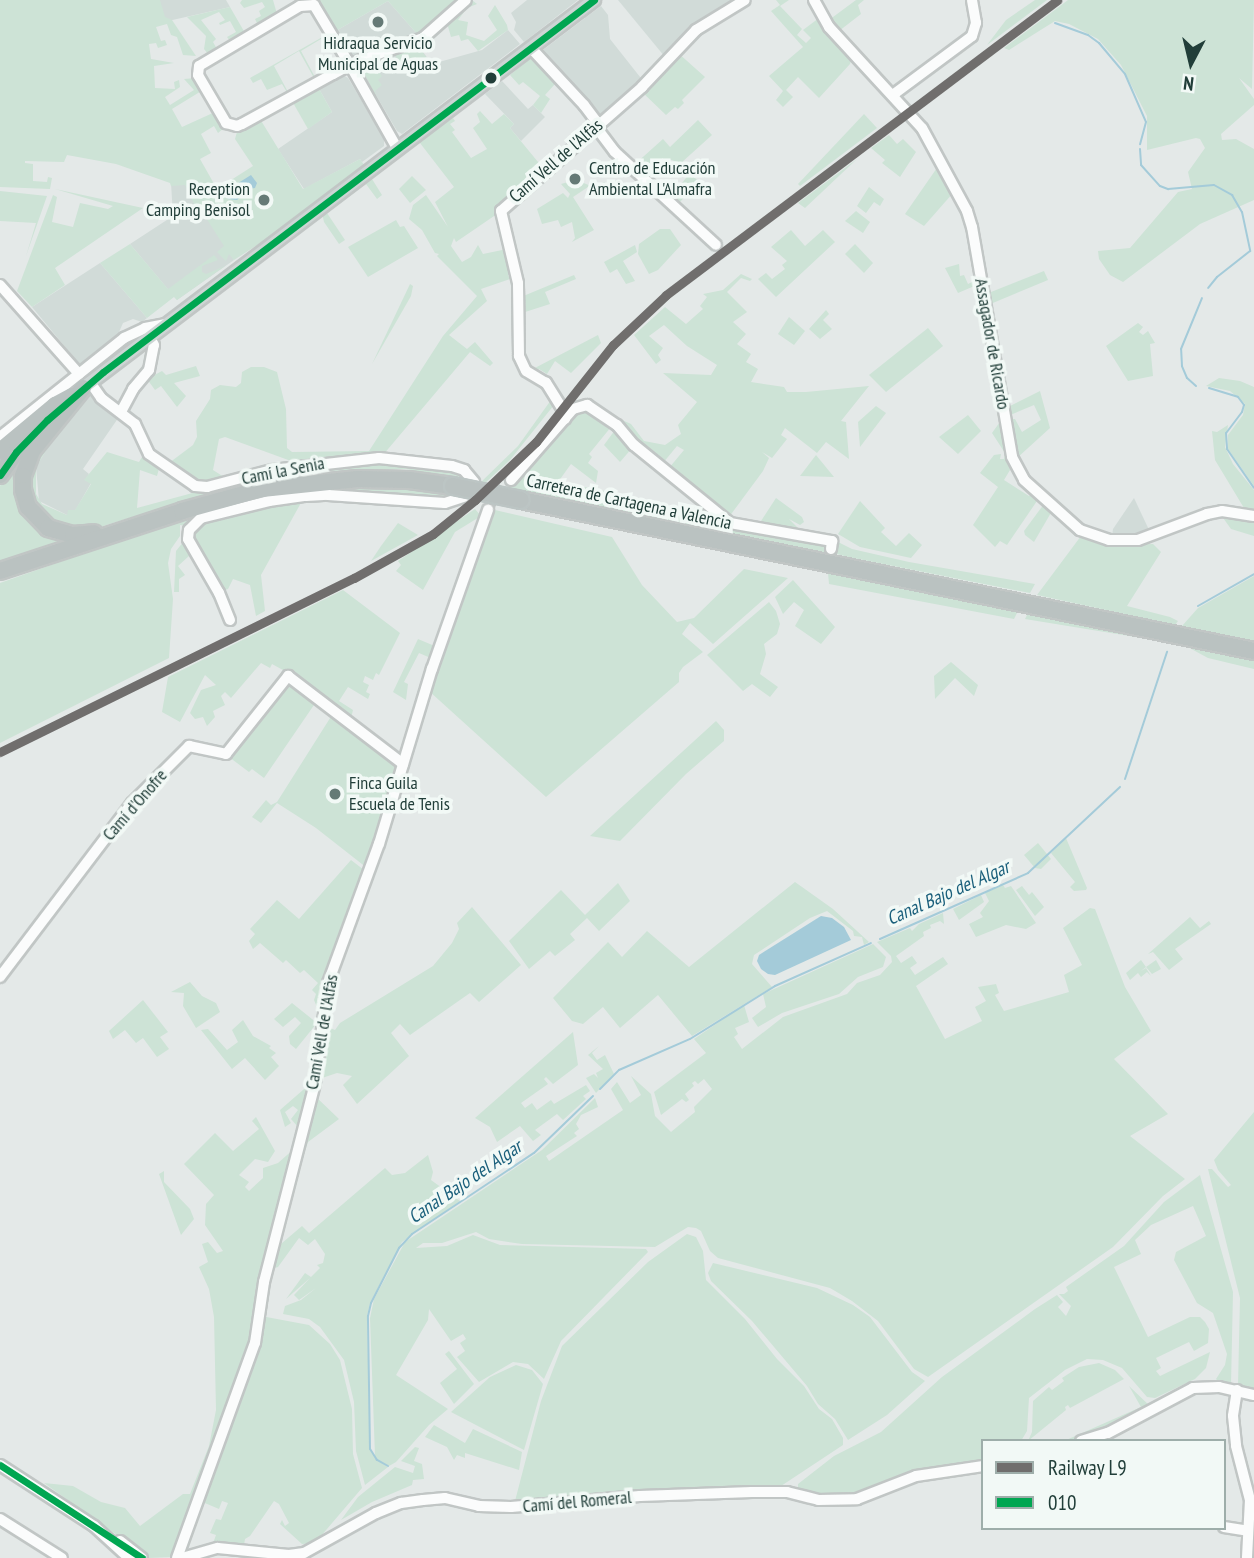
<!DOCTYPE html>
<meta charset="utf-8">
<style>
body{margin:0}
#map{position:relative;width:1254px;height:1558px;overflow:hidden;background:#e4e9e8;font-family:"PT Sans Narrow",sans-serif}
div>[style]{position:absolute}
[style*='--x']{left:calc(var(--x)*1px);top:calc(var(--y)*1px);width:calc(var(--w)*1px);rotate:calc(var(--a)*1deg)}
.built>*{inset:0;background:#d1dbd8}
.green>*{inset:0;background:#cde3d6}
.water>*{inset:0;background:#a4cbd9}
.stream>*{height:2px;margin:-1px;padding:0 1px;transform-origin:1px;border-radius:1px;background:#a4cbd9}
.minor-tunnel>*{height:10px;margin-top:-5px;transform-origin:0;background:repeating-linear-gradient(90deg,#bdc7c5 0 10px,transparent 0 15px)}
.roads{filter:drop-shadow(2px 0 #c1c6c5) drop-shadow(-2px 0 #c1c6c5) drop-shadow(0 2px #c1c6c5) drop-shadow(0 -2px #c1c6c5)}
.minor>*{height:10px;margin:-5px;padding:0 5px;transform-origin:5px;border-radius:5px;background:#fbfcfc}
.major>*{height:12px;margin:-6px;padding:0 6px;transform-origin:6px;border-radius:6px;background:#cdd5d4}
.highway>*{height:16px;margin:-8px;padding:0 8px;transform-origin:8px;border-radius:8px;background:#bac2c1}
.bridges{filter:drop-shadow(2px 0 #bcc5c4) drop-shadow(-2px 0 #bcc5c4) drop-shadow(0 2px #bcc5c4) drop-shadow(0 -2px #bcc5c4)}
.highway-bridge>*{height:16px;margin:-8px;padding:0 8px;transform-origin:8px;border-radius:8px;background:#bac2c1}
.bus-1>*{height:7px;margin:-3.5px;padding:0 3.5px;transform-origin:3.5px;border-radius:3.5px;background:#00a651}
.rail-1>*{height:9px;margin:-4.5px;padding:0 4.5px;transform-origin:4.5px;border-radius:4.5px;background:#706e6d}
.dots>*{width:19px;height:19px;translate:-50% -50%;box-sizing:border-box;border:4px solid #f2f9f6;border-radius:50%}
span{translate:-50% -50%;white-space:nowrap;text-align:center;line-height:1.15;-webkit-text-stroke:7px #f2f9f6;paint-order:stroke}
.poi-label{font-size:18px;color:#213e39}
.left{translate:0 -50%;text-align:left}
.right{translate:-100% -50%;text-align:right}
.street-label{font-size:18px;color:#213e39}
.water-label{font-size:19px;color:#1a5f7b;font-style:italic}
.legend{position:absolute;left:981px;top:1439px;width:245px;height:91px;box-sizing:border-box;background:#f2f9f6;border:2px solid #9eaeaa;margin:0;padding:9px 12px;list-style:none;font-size:21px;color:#213e39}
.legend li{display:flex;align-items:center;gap:14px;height:35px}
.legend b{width:35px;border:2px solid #9eaeaa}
.north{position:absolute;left:1156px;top:28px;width:70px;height:70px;-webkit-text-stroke:5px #f2f9f6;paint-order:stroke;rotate:187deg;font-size:19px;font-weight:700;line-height:28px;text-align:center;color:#213e39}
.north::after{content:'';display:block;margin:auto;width:24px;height:32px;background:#213e39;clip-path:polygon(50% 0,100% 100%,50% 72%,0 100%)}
</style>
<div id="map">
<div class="built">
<div style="clip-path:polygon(141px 0,226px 0,230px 7px,146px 26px)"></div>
<div style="clip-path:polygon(527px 0,578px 0,524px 42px,514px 30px,516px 22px,511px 13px)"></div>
<div style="clip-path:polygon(618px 0,739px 0,665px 57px)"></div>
<div style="clip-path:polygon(388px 1px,418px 35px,355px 58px,349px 55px,334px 32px)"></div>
<div style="clip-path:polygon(601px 6px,608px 15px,610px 39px,644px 82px,600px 120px,539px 53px)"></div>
<div style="clip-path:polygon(508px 30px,520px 44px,402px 134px,397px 131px,362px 71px,364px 64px,417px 44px,432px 64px,482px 50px)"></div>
<div style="clip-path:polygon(343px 75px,348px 78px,384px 138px,384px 146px,362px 162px,360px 159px,304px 189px,278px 149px,332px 112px,318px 87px)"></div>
<div style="clip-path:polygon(502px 81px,528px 109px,533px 105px,545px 117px,521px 141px,510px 128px,514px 124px,485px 94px)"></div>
<div style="clip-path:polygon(185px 181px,234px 260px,177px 300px,130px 244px,173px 216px,171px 183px)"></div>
<div style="clip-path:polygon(100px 263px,147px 318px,142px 322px,133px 319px,123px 323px,116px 339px,81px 366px,32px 307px)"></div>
<div style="clip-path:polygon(92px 391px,121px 414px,83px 469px,89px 474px,85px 480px,91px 483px,75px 511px,67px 515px,39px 501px,36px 467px,68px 414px)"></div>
<div style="clip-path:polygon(1134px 498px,1150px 532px,1112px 536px,1113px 529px)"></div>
</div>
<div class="green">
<div style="clip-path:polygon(0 0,160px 0,165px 17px,172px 20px,196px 56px,183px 55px,177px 37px,171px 35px,167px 24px,156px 27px,161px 41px,165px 40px,167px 45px,158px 48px,156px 43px,149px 44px,151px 59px,174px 63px,154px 66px,155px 88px,175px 89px,174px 82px,179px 80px,180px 87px,165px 97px,170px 105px,194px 90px,184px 79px,196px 78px,203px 90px,172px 109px,182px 127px,215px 112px,224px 128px,218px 133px,214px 126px,201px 134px,211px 153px,200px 159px,217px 189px,253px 166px,235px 139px,237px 132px,260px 119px,303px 189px,360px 159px,364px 165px,262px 242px,234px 260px,229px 254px,226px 261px,217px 252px,224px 246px,201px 210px,198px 212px,185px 185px,171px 186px,170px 183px,116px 164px,67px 155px,64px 162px,25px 161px,25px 163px,33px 164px,33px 181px,47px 182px,48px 177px,52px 178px,50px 189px,0 187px)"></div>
<div style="clip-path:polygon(242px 0,273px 0,277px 14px,258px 25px,255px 19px,261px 16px,259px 11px,265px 7px,262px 2px,244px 8px,240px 3px)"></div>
<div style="clip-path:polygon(312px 0,460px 0,418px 35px,388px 1px,334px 32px)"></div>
<div style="clip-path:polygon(472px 0,477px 4px,467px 8px,458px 20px,468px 22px,466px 35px,484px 41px,497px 30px,488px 16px,495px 5px,507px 25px,508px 30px,478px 51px,468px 39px,461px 41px,459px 35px,451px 37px,447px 23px)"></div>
<div style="clip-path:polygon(776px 0,789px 0,780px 6px,802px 29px,797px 35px,806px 43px,811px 38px,803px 30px,819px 18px,852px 57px,850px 64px,819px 98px,798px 77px,786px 90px,793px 97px,783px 107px,776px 100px,783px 91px,769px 76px,803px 47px,771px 11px,780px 5px)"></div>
<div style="clip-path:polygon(856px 0,864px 0,858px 5px,861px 14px,839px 31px,829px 20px)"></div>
<div style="clip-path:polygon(1035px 0,1047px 0,987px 45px,1006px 20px)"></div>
<div style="clip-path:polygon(1068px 0,1254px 0,1252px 89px,1239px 78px,1254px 99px,1254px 105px,1221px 134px,1222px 140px,1236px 139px,1254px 149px,1254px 200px,1200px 224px,1123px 282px,1110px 275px,1099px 259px,1098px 251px,1130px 248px,1178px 192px,1192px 189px,1188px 172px,1205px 148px,1200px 139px,1196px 138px,1147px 150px,1147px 116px,1121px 65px,1098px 39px,1069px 24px,1055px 21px,1009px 50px,1004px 48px)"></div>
<div style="clip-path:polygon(230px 7px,245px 33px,230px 41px,227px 37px,236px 32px,230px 21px,220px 25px,219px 23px,225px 20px,219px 12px,201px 20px,216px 39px,213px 42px,217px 49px,208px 54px,204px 49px,206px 36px,187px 17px)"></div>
<div style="clip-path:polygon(326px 35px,341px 60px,341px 65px,336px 66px,340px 61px,326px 36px,301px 51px,316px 79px,308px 83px,314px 78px,299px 51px,274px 66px,288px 92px,297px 88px,288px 94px,282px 84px,267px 90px,261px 79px,253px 83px,250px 78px)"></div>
<div style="clip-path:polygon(417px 44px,431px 64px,412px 77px,393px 53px)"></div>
<div style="clip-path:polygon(677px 52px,705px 77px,682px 100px,684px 103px,678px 109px,675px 107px,666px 115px,641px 91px)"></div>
<div style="clip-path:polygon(533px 56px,564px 86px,561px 89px,555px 84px,545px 95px,550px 99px,541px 113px,533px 105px,540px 96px,523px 82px,519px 85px,510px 75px)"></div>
<div style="clip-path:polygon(378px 58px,382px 63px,376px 68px,382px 76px,378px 80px,382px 85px,375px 91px,377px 98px,362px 69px,364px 64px)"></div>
<div style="clip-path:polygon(318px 87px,332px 112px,308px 129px,292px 101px)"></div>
<div style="clip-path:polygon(480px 111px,492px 124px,504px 114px,514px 124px,510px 128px,543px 168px,497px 214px,456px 242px,454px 238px,451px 246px,462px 262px,471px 257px,478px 245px,483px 254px,507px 249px,513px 272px,508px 275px,510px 279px,481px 289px,487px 301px,449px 335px,467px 349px,475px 342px,493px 363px,490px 366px,470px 352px,383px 455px,291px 461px,225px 437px,219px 439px,213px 470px,224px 477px,263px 468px,199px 484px,169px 463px,193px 445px,197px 437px,196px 421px,210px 399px,211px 390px,220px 385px,236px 387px,241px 383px,242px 372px,251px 367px,264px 367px,277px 372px,286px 409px,287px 448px,292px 452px,369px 451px,443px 336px,477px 296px,437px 256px,439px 254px,435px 253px,422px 230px,409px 219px,413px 205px,426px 195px,448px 227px,435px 202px,454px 187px,420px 143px,412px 146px,453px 118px,455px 121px,450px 124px,455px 130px,452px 132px,471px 158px,487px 149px,473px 128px,480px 122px,477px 114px)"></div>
<div style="clip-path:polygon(864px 114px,877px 128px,800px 186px,798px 184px)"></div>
<div style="clip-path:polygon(698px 120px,712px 135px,681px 163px,668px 159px,647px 177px,634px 165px,663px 139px,670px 147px)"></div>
<div style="clip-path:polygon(889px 135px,897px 144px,903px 139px,916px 152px,900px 177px,882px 163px,885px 160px,871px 148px)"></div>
<div style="clip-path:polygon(405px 152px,372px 179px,382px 195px,377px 199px,366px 184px,327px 213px,345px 240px,339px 244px,324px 222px,322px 213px)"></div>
<div style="clip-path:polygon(857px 159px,805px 208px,798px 203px)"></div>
<div style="clip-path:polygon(939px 165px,953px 193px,924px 226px,905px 214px)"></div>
<div style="clip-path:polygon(690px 173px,699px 182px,677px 205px,670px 198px)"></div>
<div style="clip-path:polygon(412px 176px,426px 190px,410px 203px,399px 189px)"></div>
<div style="clip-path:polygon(579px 181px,598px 189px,604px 182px,609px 186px,599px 194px,588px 187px,573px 197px,594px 230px,572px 242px,575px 238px,572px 222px,561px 227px,558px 220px,542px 224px,537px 209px,563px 193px,568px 198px,570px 194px,561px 184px,568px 182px,579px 184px)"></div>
<div style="clip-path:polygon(869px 187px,884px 199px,880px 206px,874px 202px,866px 213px,857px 206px)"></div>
<div style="clip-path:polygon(55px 189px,143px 208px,55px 268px,65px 285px,32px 307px,17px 291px,53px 195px,57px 197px,52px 222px,73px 227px,80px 203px,108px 209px,113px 206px)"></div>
<div style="clip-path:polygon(0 191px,47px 196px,26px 256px,36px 223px,0 221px)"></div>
<div style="clip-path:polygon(856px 211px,870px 222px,863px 233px,845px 221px)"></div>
<div style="clip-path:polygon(396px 220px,400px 227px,404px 226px,418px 248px,368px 277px,348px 247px)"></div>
<div style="clip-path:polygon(660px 229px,670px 229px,681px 245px,658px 270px,649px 274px,638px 254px,639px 244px)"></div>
<div style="clip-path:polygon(791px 230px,805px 246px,823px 230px,835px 242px,776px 297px,758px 279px,766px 273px,772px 279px,785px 269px,782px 265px,787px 261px,771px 247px)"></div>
<div style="clip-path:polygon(130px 244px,168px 289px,214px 255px,218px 260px,202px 266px,202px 272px,206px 274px,225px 266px,177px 300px,174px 297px,147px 318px,100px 263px)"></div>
<div style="clip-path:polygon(855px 244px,873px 263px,864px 273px,845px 254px)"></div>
<div style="clip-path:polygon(635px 245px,637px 252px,623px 261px,635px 281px,626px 284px,617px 269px,610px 273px,604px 262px)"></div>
<div style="clip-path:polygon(975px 263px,979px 284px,958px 293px,945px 268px,959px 264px,960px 276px,964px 275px,968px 284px,976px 280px,971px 264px)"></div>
<div style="clip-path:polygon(1044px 271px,1048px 280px,988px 305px,986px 294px)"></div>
<div style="clip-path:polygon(741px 274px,752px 279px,750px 281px,741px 278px,727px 292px,747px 312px,733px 322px,746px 334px,737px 344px,751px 354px,746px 362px,758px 369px,751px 382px,784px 387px,787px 392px,806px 392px,869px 386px,841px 421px,846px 422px,849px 459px,826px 442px,817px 453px,785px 428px,781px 435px,787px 439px,772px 458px,762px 452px,769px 458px,763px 471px,729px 517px,669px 468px,684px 450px,677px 446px,663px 463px,636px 444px,613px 416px,631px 424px,644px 441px,665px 445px,681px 434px,678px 425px,697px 402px,663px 373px,711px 375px,717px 365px,687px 346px,664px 325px,649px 336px,663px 348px,658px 355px,661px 360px,656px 364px,634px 335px,665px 307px,686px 324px,703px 309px,700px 306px,707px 297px,703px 294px,723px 290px)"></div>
<div style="clip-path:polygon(574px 275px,576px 279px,545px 292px,550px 304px,522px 313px,521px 297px)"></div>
<div style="clip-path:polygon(410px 284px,413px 286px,411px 296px,372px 364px)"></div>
<div style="clip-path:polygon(826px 310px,829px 314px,823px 320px,832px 329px,820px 339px,809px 329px)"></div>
<div style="clip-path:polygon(789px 317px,805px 331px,794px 345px,778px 334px)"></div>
<div style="clip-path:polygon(1138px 323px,1143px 327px,1139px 332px,1143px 335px,1148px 331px,1155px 343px,1150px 344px,1153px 376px,1128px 381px,1106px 346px)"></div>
<div style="clip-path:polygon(928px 328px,943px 346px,886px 392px,869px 375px)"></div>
<div style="clip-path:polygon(598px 335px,601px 343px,571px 373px,555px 361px,547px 374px,539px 369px,536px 373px,531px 370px)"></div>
<div style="clip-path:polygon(196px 366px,200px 376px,174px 383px,186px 396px,177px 407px,161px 386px,155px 390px,147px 379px,162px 371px,166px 375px)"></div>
<div style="clip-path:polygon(1219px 378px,1240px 381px,1254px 387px,1254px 486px,1228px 449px,1228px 435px,1243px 415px,1245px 404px,1230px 391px,1206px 386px)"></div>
<div style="clip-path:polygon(1040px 391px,1050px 428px,1017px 458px,1008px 419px,1015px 419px,1022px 432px,1041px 420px,1034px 405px,1008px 416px,1006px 408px)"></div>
<div style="clip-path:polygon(551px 400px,554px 405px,510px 460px,483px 485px,479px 484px,518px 446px)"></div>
<div style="clip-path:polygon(876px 406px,886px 413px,860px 447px,858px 422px)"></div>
<div style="clip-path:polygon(586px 407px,611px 427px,589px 454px,592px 457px,588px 463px,598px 471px,596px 483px,571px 464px,558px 482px,626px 495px,673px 512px,697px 515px,706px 505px,724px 521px,824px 544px,827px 553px,508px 489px,576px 410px)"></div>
<div style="clip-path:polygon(968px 415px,981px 431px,958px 454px,939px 437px)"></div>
<div style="clip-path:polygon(1002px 419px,1010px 470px,1004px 480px,1029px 496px,1033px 492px,1039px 498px,1007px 545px,1000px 541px,995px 547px,973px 525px,998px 487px,980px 473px,994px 455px,1001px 454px,1000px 459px,1004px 459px,1005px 453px,992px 433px)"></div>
<div style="clip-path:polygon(1228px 425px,1225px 447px,1233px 464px,1254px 490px,1254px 513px,1244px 508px,1215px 460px,1212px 431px,1217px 432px)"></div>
<div style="clip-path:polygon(615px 430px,633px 447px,620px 462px,604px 445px)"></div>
<div style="clip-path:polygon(46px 437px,52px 441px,36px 467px,36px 494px,42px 504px,67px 515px,68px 510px,75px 510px,91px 484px,84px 480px,107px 452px,139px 462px,145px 452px,151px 461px,160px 465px,157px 476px,140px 470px,137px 508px,248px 478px,328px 464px,380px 460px,433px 464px,459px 470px,471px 482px,406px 469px,290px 472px,226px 488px,87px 531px,63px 530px,45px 521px,28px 500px,27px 473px)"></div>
<div style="clip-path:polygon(816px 455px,834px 477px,800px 476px)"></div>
<div style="clip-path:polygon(19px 457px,18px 481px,23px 512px,36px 528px,64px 541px,0 562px,0 486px)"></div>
<div style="clip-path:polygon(347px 487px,410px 488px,453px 495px,450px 500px,338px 492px,239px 505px,189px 519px,187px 526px,180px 525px,180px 536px,171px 549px,168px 563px,173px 599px,169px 658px,0 743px,0 583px,179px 520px,264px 496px)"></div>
<div style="clip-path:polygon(776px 498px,802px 517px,804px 522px,800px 525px,789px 519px,798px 528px,797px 532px,768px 527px,761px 521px)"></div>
<div style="clip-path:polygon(302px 501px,261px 575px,265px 611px,256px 616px,250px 585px,233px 579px,228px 589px,220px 592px,191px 534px,198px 524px,226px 514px)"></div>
<div style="clip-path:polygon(860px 501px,885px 528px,881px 532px,896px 546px,909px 533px,922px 545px,911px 558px,860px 547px,838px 534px)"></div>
<div style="clip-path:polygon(1044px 504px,1052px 511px,1034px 542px,1025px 535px,1024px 531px)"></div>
<div style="clip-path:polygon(475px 509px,481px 516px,455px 532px,423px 590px,396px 571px,401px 565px,398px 561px)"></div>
<div style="clip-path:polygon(495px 510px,612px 537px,642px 585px,677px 622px,694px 618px,744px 569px,788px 578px,713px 644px,690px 623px,682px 634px,703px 652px,683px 667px,679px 673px,679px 682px,546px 797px,429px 691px)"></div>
<div style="clip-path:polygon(1221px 515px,1254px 519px,1254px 536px,1231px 529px)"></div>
<div style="clip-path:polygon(398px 523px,418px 535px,371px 561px,381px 546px)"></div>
<div style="clip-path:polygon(1081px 536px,1115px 545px,1153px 544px,1161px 552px,1127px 606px,1170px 617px,1178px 621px,1175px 625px,1037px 595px)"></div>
<div style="clip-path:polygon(184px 541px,201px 572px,189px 556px,178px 566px,185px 575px,179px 579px,179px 592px,174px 592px,176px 551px)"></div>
<div style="clip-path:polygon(836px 541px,852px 549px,909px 562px,1035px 584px,1030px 593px,848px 557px,833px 553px)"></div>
<div style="clip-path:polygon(828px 573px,972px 602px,1018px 611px,1014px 619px,829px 584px)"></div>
<div style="clip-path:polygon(1254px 576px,1254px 641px,1182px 626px,1198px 608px)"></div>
<div style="clip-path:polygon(793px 580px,835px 627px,821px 644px,795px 626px,804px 610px,794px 602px,783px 614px,775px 597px)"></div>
<div style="clip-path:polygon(343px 590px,400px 633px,379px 675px,376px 673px,373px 680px,365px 676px,363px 682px,369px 685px,366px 692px,370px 694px,368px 699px,348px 687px,339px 701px,353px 710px,351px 718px,292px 675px,272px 664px,270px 668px,261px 663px,231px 698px,225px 692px,221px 696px,225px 705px,213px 711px,215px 717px,207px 726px,203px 717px,195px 719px,190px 713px,201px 690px,216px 685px,205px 675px,180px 722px,162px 712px,168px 677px)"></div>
<div style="clip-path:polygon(769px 602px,776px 611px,780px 624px,777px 634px,764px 644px,766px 654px,760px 674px,778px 687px,770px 697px,752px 684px,743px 691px,707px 655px)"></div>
<div style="clip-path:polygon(1028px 613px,1162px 640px,1166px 642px,1025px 619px)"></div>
<div style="clip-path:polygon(418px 639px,437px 647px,433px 659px,419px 653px,404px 682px,408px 684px,406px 700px,393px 692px)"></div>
<div style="clip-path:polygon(1184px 645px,1254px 660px,1254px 669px,1208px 658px)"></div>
<div style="clip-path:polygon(951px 662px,978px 685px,974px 696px,955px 678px,935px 699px,934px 676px)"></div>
<div style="clip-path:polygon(286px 681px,316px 702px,264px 778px,252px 769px,249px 772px,229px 757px)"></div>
<div style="clip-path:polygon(332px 715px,398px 764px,386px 811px,367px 868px,316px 828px,277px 803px,261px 823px,252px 817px,266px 800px,271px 805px,277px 802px)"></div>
<div style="clip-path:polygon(716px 721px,724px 730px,724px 741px,686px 774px,620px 841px,590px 836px)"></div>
<div style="clip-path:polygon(1066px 838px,1087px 888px,1086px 890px,1074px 891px,1070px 887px,1075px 882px,1051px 853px)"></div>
<div style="clip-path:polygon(1038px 843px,1051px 859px,1041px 869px,1035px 868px,1024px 855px)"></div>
<div style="clip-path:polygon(351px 860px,364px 870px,322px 986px,319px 1012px,314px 1000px,316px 994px,312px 990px,318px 983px,304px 970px,300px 973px,286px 960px,283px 963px,260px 943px,253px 949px,249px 941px,255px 934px,250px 929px,277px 900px,299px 919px)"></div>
<div style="clip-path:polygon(795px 882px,833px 909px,869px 942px,864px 945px,862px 937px,854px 936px,853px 931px,827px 911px,810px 918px,754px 955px,752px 964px,772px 987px,692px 1036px,658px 995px,620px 1028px,603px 1007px,583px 1024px,572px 1021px,553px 998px,608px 942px,622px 957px,647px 931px,689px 967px)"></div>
<div style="clip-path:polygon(618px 883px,630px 901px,599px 931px,587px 918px,570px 934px,575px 940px,555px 956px,550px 951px,529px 969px,509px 941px,561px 890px,585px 915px)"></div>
<div style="clip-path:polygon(1003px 885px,1005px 888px,1011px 886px,1036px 923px,1026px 929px,1006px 925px,976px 937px,969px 924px,983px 917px,980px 913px,989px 901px,985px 893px)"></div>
<div style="clip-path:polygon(1022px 886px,1029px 895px,1032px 892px,1044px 907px,1035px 916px,1016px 890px)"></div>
<div style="clip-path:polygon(981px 895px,984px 902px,959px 920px,953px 909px)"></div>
<div style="clip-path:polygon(472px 907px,521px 965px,479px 1002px,470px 993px,410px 1035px,400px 1024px,391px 1033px,409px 1056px,357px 1104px,343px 1085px,352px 1076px,337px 1073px,319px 1079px,327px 1027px,335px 1030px,340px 1023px,433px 966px,452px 943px,459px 929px,457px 923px)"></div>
<div style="clip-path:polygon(1090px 908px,1095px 909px,1125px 987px,1151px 1031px,1114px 1059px,1168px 1114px,1130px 1136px,1185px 1179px,1163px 1196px,1113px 1247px,928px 1377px,914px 1369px,878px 1321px,852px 1301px,830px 1288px,718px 1258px,710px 1251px,701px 1231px,696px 1228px,688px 1227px,655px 1247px,522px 1244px,489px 1239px,476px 1232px,442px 1243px,423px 1243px,416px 1248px,447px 1246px,473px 1235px,500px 1245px,646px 1249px,648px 1252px,561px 1341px,544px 1379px,528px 1364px,513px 1362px,479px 1382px,457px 1357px,465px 1351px,460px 1343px,466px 1339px,463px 1334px,451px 1341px,429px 1309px,428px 1320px,396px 1375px,448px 1409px,429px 1425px,396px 1462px,389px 1466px,379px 1461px,388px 1467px,365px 1485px,356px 1451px,354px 1402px,344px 1360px,320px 1327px,309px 1319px,283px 1314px,285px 1306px,301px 1300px,316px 1288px,299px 1300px,294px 1295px,310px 1278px,286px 1299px,305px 1273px,311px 1277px,320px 1268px,317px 1265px,323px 1263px,325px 1254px,315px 1239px,308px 1245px,299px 1238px,278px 1267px,271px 1269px,275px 1249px,302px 1226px,309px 1233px,385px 1168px,392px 1175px,405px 1173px,428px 1155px,433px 1172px,431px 1180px,460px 1201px,402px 1242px,370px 1303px,367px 1316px,370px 1449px,375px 1456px,370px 1318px,374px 1299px,405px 1242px,542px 1150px,595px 1098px,598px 1107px,581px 1115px,576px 1124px,579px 1129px,574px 1133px,577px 1136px,546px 1156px,549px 1161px,623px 1110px,611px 1089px,617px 1082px,630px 1103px,641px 1095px,631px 1076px,651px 1094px,655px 1116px,671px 1132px,695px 1112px,694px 1107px,712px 1089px,704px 1079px,698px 1084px,695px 1081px,692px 1083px,694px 1086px,685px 1094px,689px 1100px,686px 1102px,682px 1099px,661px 1115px,654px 1092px,706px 1053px,694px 1039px,744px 1005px,749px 1022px,735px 1028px,738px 1034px,734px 1037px,742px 1049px,783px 1017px,847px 994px,857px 983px,880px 975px,892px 962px,891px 956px,877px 942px,910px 928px,912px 931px,919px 924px,943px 913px,944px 924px,940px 921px,930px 925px,931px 928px,923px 932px,924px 936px,896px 956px,901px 963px,912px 956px,917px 963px,910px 968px,915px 975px,943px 957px,948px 964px,916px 986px,945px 1039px,982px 1021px,975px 1007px,986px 1001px,978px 987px,996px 984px,999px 993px,995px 995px,1004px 1011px,1069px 992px,1064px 975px,1082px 965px,1063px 928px)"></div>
<div style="clip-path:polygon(1190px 917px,1200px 928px,1209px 921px,1211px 924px,1175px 949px,1183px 959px,1169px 970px,1153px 952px,1148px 954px)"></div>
<div style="clip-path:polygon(873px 944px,886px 957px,883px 967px,858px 977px,839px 994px,782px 1013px,758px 1027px,752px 1018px,766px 1007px,763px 994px)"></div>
<div style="clip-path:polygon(1141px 960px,1146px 967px,1156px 960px,1161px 969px,1152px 974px,1146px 967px,1141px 971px,1146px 968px,1151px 976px,1147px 972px,1141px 977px,1138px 973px,1130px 980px,1126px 973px)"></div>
<div style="clip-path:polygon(190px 982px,202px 996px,216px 1003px,220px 1012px,196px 1028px,183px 1006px,184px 993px,171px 992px)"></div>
<div style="clip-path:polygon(143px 1000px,168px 1032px,160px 1037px,169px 1049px,157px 1057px,143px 1038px,136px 1043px,125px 1030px,113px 1039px,109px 1031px)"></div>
<div style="clip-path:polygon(292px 1003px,317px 1023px,296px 1049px,290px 1044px,289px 1036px,301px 1023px,295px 1017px,283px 1027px,274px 1019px)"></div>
<div style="clip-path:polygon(243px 1020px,253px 1036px,271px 1046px,269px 1048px,276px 1053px,271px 1057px,279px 1066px,265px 1080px,245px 1058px,232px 1069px,201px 1030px,208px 1029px,227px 1050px,238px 1042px,232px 1030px)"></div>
<div style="clip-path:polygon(573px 1032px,578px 1065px,553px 1084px,546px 1077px,544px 1079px,548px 1084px,521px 1103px,525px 1108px,532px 1103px,537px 1110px,551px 1100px,554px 1104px,586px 1085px,590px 1091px,583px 1096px,586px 1099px,563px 1120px,557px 1114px,535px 1130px,541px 1135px,533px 1141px,520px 1126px,497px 1142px,490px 1127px,475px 1118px)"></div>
<div style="clip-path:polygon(599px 1046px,592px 1053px,597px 1060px,605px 1055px,614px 1074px,596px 1093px,586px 1078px,594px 1074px,598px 1078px,596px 1073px,603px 1069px,588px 1055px)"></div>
<div style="clip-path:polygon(311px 1083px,298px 1127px,291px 1119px,298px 1110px,293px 1106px,285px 1112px,291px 1123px,285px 1127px,280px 1110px)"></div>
<div style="clip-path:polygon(314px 1095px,339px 1119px,308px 1142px,297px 1175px,294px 1173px)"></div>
<div style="clip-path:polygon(1254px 1112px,1254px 1393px,1239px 1388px,1238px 1385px,1240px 1298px,1208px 1169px,1212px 1169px,1228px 1187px,1231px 1185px,1218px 1170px,1214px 1160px)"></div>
<div style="clip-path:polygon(256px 1117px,275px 1151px,268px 1162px,255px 1159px,239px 1175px,249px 1182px,245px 1187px,249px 1191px,263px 1178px,263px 1168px,278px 1163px,295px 1148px,259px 1281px,251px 1336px,172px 1557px,149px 1558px,44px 1483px,73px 1486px,101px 1502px,125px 1508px,140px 1526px,183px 1494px,190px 1494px,209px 1446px,216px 1410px,214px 1317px,209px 1289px,199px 1267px,208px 1262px,202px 1244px,208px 1242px,217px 1253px,223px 1251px,205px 1225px,206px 1204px,214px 1195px,184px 1164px,215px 1133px,233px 1151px,259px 1129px,252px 1121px)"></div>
<div style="clip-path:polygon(164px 1171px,164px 1182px,190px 1209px,194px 1219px,181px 1235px,159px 1174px)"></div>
<div style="clip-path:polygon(1200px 1175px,1233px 1292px,1231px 1385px,1220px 1383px,1216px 1379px,1225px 1365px,1227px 1354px,1213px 1313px,1197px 1303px,1174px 1260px,1176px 1252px,1206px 1236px,1193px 1206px,1151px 1225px,1135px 1240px,1141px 1254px,1114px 1267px,1148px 1337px,1190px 1317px,1200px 1317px,1205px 1322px,1209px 1329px,1208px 1343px,1194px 1351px,1189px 1342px,1156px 1358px,1161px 1368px,1156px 1371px,1160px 1376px,1210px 1352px,1206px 1368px,1195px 1379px,1155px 1398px,1147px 1397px,1122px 1368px,1103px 1360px,1087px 1359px,1065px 1370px,1029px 1398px,1027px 1431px,1021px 1441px,983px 1441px,983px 1462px,910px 1473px,853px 1495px,825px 1496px,798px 1493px,798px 1484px,834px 1456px,881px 1432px,942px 1377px,1035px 1309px,1057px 1295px,1063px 1302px,1058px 1307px,1066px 1316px,1071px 1306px,1059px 1294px,1064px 1294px,1068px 1291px,1066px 1287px,1124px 1246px,1164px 1202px)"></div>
<div style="clip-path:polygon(687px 1234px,696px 1237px,703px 1251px,706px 1280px,745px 1319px,777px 1359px,804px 1386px,819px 1409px,832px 1419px,843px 1438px,843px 1445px,778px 1488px,693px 1492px,649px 1490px,515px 1501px,541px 1401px,562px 1346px,648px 1262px)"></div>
<div style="clip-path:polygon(713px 1263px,817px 1288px,853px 1305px,870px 1317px,912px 1372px,925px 1381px,887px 1415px,848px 1440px,835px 1419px,818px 1404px,807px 1386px,752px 1321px,711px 1281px,708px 1273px)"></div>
<div style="clip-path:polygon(261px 1316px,309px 1325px,330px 1344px,340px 1360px,352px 1409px,353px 1454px,362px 1488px,315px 1543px,302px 1544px,280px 1524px,282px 1520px,285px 1526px,289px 1523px,279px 1504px,274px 1501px,250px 1536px,245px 1539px,244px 1545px,212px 1546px,216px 1535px,210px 1533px,216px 1519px,221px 1520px,228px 1503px,222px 1501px,219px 1509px,200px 1501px)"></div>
<div style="clip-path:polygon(449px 1351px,474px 1384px,454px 1404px,440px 1383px,457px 1369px,445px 1354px)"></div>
<div style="clip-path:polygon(1099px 1363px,1115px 1370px,1124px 1379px,1070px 1408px,1068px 1405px,1065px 1407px,1066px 1410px,1028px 1441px,1032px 1432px,1033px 1401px,1049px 1387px,1052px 1390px,1064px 1381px,1062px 1378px,1079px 1367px)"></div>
<div style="clip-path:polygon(516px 1365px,532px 1370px,543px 1384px,524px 1450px,451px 1412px,490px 1377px)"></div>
<div style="clip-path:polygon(1129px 1386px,1152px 1408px,1084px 1439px,1064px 1441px,1141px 1407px)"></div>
<div style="clip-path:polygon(434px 1425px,465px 1443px,473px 1429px,522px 1452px,519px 1470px,465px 1453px,465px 1458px,457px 1455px,454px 1460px,447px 1447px,425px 1437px)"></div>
<div style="clip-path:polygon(415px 1447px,419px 1448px,414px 1461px,422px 1464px,424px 1479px,413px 1480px,412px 1485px,372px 1502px,341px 1520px,358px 1497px,395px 1467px,413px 1473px,415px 1466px,401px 1461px)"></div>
</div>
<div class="water">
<div style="clip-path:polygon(251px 175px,257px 183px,255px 188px,248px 189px,237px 200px,228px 199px,227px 190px)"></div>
<div style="clip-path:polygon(821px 916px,832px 918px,844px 927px,851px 940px,775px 975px,768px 974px,761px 969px,757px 961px,759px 955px)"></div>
</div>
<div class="stream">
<div style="--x:1055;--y:23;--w:35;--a:20"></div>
<div style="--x:1088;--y:35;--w:14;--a:36"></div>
<div style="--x:1099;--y:43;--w:40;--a:50"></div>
<div style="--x:1125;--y:74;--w:52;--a:66.4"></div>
<div style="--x:1146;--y:122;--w:23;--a:105"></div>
<div style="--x:1140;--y:149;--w:16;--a:86"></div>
<div style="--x:1141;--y:165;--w:28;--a:48"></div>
<div style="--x:1160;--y:186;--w:9;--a:21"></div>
<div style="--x:1168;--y:189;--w:46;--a:-5"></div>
<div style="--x:1214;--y:185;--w:21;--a:29"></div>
<div style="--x:1232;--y:195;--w:20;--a:60"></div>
<div style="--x:1242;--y:212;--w:40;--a:78"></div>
<div style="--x:1250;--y:251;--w:42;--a:141.8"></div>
<div style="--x:1217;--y:277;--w:14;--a:129"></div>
<div style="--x:1196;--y:386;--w:12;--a:-138"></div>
<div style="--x:1187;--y:378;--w:13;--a:-113"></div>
<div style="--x:1182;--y:366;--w:17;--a:-93"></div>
<div style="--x:1181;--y:349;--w:55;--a:-67.6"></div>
<div style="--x:1209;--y:388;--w:30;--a:17"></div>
<div style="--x:1238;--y:397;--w:10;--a:53"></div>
<div style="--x:1244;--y:405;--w:7;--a:106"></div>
<div style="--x:1242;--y:412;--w:26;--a:127"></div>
<div style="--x:1226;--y:433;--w:16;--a:86"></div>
<div style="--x:1227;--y:449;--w:47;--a:55.3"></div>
<div style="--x:1198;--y:606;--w:64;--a:-29.7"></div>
<div style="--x:1125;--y:779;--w:134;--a:-71.7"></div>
<div style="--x:880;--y:939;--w:162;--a:-24"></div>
<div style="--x:1028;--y:873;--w:126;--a:-43.1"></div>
<div style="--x:600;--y:1089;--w:27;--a:-45"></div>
<div style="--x:619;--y:1070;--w:77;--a:-23.6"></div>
<div style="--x:690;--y:1039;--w:100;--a:-31.9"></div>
<div style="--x:775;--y:986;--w:105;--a:-24.1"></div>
<div style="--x:388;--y:1466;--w:13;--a:-151"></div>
<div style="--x:377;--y:1460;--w:13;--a:-122"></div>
<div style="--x:370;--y:1449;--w:133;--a:-90.9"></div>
<div style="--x:368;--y:1316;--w:13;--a:-77"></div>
<div style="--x:371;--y:1303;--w:62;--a:-63"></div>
<div style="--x:399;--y:1248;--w:19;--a:-47"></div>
<div style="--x:412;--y:1234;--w:146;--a:-33.6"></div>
<div style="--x:534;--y:1153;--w:82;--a:-44"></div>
</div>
<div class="minor-tunnel">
<div style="--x:488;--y:510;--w:17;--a:-62"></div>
<div style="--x:496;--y:495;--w:21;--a:-45"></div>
</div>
<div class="roads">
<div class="minor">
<div style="--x:814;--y:0;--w:31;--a:61"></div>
<div style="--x:829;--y:27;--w:137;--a:47.4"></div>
<div style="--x:922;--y:128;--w:94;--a:61.5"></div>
<div style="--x:967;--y:211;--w:17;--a:73"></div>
<div style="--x:972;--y:227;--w:233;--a:80.1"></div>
<div style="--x:1012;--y:457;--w:26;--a:62"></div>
<div style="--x:1024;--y:480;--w:75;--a:41.8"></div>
<div style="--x:1080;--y:530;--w:31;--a:19"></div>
<div style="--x:1109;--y:540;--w:29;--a:0"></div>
<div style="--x:1138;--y:540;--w:74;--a:-20.6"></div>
<div style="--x:1207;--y:514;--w:15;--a:-11"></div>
<div style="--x:1222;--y:511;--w:32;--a:9"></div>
<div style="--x:531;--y:48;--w:78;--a:47.1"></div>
<div style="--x:584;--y:105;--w:20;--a:53"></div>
<div style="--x:596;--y:121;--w:6;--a:90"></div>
<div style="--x:596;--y:127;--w:31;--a:53"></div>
<div style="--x:615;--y:152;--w:137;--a:42.6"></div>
<div style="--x:894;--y:94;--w:97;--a:-36.6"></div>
<div style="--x:972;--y:36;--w:14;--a:-73"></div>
<div style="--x:976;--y:23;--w:23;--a:-100"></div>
<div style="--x:397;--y:148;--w:95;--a:-119.5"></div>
<div style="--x:350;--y:65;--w:70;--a:-121"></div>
<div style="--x:314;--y:5;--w:14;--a:176"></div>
<div style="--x:300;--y:6;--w:117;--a:149.3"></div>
<div style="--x:199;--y:66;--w:9;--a:96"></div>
<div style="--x:198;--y:75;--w:56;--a:59.7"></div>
<div style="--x:226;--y:123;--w:11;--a:15"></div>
<div style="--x:237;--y:126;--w:5;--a:-22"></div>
<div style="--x:242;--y:124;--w:104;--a:-28.8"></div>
<div style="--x:333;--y:74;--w:19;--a:-28"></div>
<div style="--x:350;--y:65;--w:12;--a:-24"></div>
<div style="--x:361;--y:60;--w:66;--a:-19.5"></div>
<div style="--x:423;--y:38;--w:57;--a:-41.5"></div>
<div style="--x:0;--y:285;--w:119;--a:48.4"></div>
<div style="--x:90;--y:382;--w:19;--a:55"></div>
<div style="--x:101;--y:398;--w:43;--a:37.4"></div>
<div style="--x:135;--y:424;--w:33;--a:65"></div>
<div style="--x:149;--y:454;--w:56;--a:34.8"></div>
<div style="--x:195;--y:486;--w:12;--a:5"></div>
<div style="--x:207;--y:487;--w:67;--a:-14.7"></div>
<div style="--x:272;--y:470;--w:108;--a:-6.4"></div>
<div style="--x:379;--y:458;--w:73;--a:6.3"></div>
<div style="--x:452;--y:466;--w:13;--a:18"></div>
<div style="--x:464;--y:470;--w:16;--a:50"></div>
<div style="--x:122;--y:410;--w:24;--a:-62"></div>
<div style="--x:133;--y:389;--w:25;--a:-50"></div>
<div style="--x:149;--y:370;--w:25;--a:-79"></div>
<div style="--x:154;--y:345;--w:10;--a:-119"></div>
<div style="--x:565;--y:419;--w:6;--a:-90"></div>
<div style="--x:565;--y:413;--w:36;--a:-122"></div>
<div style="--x:546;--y:383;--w:23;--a:-149"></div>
<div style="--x:526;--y:371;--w:17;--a:-115"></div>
<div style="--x:519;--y:356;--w:73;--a:-90.8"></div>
<div style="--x:518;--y:283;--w:74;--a:-103.3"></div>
<div style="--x:501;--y:211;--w:188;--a:-41.3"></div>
<div style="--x:642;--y:87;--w:79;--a:-46.5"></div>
<div style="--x:696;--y:30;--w:57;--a:-31.5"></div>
<div style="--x:0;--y:437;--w:159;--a:-38.6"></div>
<div style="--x:124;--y:338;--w:23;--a:-25"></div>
<div style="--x:145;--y:328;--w:20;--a:-11"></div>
<div style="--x:511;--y:480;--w:94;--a:-48.9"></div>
<div style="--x:573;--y:409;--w:15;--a:-16"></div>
<div style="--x:587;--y:405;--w:36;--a:34"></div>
<div style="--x:617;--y:425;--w:26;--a:50"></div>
<div style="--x:634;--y:445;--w:124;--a:39.1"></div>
<div style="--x:730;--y:523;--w:104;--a:10"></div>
<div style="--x:832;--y:541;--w:8;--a:97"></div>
<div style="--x:230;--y:620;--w:29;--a:-112"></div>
<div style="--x:219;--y:593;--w:62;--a:-119.9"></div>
<div style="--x:188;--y:539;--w:9;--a:-84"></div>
<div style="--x:189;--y:530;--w:17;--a:-45"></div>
<div style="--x:201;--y:518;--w:70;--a:-14"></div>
<div style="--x:269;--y:501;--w:37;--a:-8"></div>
<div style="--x:306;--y:496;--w:22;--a:-3"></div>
<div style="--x:328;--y:495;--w:117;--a:3.9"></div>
<div style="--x:445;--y:503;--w:20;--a:-18"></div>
<div style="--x:0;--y:977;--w:218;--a:-52.8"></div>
<div style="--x:132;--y:803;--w:81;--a:-45"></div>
<div style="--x:189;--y:746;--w:38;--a:12"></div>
<div style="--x:226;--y:754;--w:100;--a:-51.5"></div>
<div style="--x:288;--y:676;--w:145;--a:37.4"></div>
<div style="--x:1237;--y:1390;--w:26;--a:99"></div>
<div style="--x:1233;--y:1416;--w:30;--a:84"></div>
<div style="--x:1236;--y:1446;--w:56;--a:75.5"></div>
<div style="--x:1250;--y:1500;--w:58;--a:93"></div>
<div style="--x:1081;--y:1441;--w:28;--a:-17"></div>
<div style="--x:1108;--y:1433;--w:96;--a:-27.9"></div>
<div style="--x:1193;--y:1388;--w:26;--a:-2"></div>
<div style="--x:1219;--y:1387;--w:36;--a:13"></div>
<div style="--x:0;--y:1465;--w:112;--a:33"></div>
<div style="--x:94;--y:1526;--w:47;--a:42.4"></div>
<div style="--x:0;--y:1519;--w:73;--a:32.2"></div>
<div style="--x:1224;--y:1527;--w:24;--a:9"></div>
<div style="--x:120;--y:1541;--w:28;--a:38"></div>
<div style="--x:177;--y:1558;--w:229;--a:-70.1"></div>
<div style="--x:255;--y:1343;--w:62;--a:-81.6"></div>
<div style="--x:264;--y:1282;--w:205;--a:-75.6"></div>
<div style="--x:315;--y:1083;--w:101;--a:-82.6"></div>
<div style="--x:328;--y:983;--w:148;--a:-69.9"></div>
<div style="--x:379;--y:844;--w:183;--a:-73.2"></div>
<div style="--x:432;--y:669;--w:169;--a:-70.6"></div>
<div style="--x:182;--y:1558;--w:37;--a:-16"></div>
<div style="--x:218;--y:1548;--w:71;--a:5.6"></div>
<div style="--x:289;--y:1555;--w:15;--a:-8"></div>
<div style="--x:304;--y:1553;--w:82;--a:-29.1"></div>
<div style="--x:376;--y:1513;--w:27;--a:-22"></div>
<div style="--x:401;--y:1503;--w:22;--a:-8"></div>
<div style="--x:423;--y:1500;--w:22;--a:-5"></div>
<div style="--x:445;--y:1498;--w:35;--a:13"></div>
<div style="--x:479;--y:1506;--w:32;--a:2"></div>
<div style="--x:511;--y:1507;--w:129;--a:-4.9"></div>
<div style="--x:640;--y:1496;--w:112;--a:-2"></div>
<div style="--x:752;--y:1492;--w:35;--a:0"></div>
<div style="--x:787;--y:1492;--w:32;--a:14"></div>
<div style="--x:818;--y:1500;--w:39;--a:-1"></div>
<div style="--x:857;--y:1499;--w:63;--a:-21.3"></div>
<div style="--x:916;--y:1476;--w:68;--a:-8.5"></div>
</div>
<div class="major">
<div style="--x:83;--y:388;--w:642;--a:-37.21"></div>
</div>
<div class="highway">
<div style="--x:83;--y:388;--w:81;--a:129"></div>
<div style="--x:32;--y:451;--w:27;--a:110"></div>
<div style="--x:23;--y:476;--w:14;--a:90"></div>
<div style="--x:23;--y:490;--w:18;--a:74"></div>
<div style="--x:28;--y:507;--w:29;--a:46"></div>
<div style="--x:48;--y:528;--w:26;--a:16"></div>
<div style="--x:73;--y:535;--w:21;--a:-5"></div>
<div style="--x:0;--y:451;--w:72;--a:-39.9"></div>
<div style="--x:55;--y:405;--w:19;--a:-28"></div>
<div style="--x:0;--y:475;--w:28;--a:-55"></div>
<div style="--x:16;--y:452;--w:34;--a:-45"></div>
<div style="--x:521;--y:500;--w:748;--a:11.64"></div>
<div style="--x:0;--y:571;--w:192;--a:-18.2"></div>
<div style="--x:182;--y:511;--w:83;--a:-15.4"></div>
<div style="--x:262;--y:489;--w:96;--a:-6"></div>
<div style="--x:357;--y:479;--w:52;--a:1.1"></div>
<div style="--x:409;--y:480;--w:44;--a:7.8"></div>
</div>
</div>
<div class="bridges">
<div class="highway-bridge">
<div style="--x:453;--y:486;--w:69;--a:11.6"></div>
</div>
</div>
<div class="bus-1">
<div style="--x:0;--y:475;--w:28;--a:-55"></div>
<div style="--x:16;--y:452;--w:45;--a:-45.9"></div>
<div style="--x:47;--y:420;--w:74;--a:-40.6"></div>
<div style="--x:103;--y:372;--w:616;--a:-37.15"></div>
<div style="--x:0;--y:1465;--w:170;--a:33.2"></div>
</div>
<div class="rail-1">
<div style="--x:0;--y:752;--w:394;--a:-26.2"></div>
<div style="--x:354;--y:578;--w:90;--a:-29.1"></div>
<div style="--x:433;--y:534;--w:54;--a:-39"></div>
<div style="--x:475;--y:500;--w:84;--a:-43.6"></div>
<div style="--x:536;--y:442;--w:124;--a:-51.6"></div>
<div style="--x:613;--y:345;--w:73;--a:-43.3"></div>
<div style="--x:666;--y:295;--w:490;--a:-37"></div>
</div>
<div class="dots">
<div style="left:378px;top:22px;background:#657a76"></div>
<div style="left:491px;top:78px;background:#213e39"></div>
<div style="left:575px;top:179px;background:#657a76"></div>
<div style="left:264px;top:200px;background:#657a76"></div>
<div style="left:335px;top:794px;background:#657a76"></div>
</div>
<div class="poi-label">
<span style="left:378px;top:54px">Hidraqua Servicio<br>Municipal de Aguas</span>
<span class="left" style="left:589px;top:179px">Centro de Educación<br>Ambiental L'Almafra</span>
<span class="right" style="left:250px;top:200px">Reception<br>Camping Benisol</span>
<span class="left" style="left:349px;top:794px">Finca Guila<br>Escuela de Tenis</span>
</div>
<div class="street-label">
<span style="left:556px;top:161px;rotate:-41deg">Camí Vell de l'Alfàs</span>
<span style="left:992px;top:344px;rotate:80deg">Assagador de Ricardo</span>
<span style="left:283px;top:471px;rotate:-11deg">Camí la Senia</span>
<span style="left:629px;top:502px;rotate:12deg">Carretera de Cartagena a Valencia</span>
<span style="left:135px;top:805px;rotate:-49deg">Camí d'Onofre</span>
<span style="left:322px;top:1032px;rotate:-80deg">Camí Vell de l'Alfàs</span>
<span style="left:577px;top:1502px;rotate:-5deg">Camí del Romeral</span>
</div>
<div class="water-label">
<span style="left:948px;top:893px;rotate:-24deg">Canal Bajo del Algar</span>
<span style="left:465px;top:1182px;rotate:-34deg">Canal Bajo del Algar</span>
</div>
<ul class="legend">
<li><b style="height:9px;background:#706e6d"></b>Railway L9</li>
<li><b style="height:9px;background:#00a651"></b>010</li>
</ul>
<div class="north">N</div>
</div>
